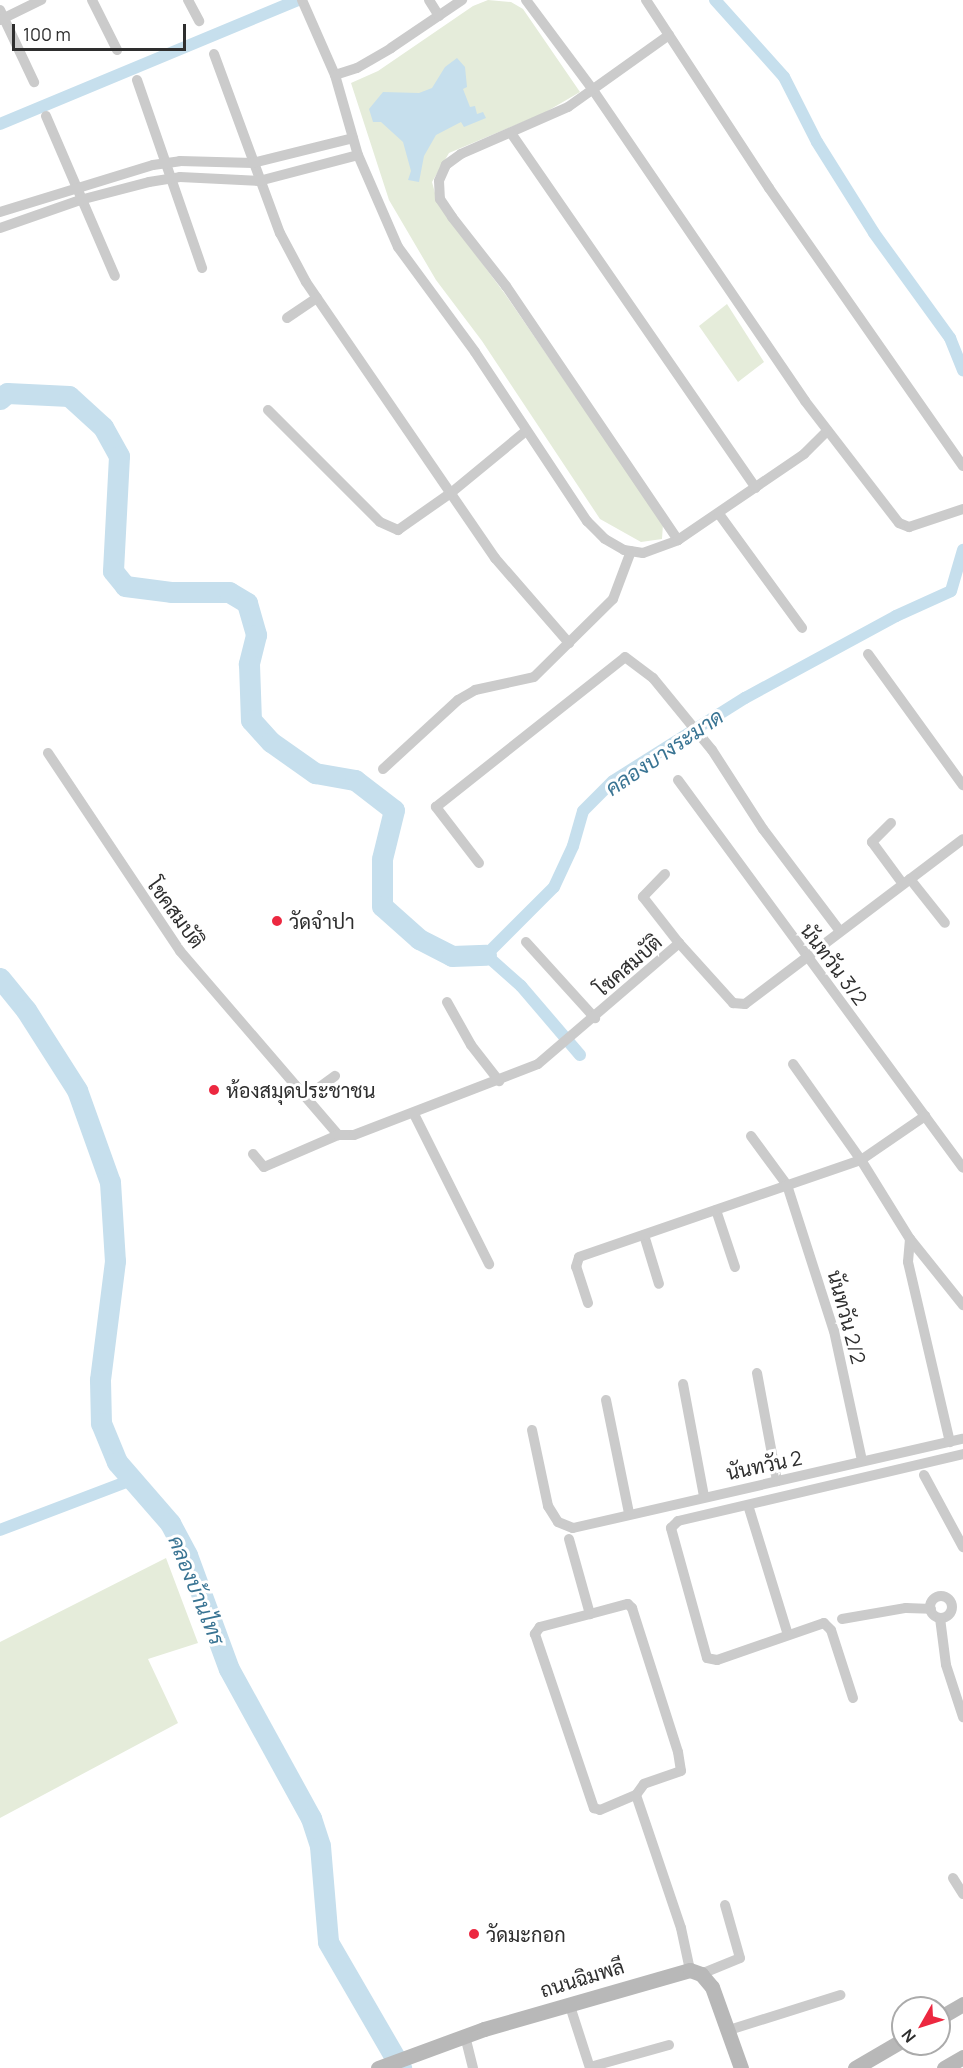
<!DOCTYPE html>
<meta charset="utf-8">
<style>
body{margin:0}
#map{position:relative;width:963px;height:2068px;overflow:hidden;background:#fff;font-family:Manrope,Sarabun,sans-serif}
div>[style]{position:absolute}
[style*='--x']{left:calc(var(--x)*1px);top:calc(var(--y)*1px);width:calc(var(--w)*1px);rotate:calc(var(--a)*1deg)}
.green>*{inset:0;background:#e5ecda}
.water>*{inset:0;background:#c6dfed}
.canal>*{height:12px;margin:-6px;padding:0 6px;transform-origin:6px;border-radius:6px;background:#c6dfed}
.river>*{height:21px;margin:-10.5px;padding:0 10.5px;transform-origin:10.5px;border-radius:10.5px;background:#c6dfed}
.street>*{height:10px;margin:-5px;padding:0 5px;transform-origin:5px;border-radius:5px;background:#cbcbcb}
.street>.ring{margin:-5px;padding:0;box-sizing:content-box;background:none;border:10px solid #cbcbcb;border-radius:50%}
.secondary>*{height:15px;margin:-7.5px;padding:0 7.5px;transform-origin:7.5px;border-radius:7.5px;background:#b8b8b8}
.dots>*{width:16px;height:16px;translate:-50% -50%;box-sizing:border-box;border:3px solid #fff;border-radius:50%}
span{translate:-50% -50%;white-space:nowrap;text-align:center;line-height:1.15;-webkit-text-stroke:6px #fff;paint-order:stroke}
.street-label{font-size:20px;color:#2e2e2e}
.poi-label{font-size:20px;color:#2e2e2e}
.left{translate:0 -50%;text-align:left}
.water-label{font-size:21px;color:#397493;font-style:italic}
.north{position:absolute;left:891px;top:1996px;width:60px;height:60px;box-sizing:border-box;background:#fff;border:2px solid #ababab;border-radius:50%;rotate:231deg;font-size:16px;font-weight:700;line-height:24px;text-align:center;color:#2e2e2e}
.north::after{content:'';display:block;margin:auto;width:21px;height:27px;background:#ec2840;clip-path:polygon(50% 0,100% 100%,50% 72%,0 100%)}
.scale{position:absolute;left:12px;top:24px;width:174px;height:27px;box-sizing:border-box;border:3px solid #2e2e2e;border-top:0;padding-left:8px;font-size:18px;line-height:21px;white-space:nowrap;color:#2e2e2e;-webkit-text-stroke:4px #fff;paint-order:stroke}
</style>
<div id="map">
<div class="green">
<div style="clip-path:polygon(488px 0,511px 2px,523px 9px,580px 92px,544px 113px,449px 153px,432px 182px,438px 204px,505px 294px,663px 524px,662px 539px,641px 542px,600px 519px,482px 341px,436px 280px,389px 200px,351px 83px,378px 71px,473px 6px)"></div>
<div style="clip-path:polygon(727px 304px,764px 362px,738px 382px,699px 326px)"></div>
<div style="clip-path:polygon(166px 1558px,198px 1643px,148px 1659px,178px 1723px,0 1818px,0 1642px)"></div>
</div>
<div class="water">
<div style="clip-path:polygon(457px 58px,465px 67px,467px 87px,463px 89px,470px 107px,475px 106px,477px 114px,483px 112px,486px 118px,464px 127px,461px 122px,436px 135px,424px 156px,419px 182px,408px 180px,411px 171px,403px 142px,381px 122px,373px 122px,369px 109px,383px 92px,419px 93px,432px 88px,445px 67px)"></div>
</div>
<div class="canal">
<div style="--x:715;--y:0;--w:103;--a:48.1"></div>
<div style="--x:784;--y:77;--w:73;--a:63.1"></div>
<div style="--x:817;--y:142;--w:107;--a:57.9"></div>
<div style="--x:874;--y:233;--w:130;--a:54.1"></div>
<div style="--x:950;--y:338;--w:35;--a:68"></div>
<div style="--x:0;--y:124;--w:323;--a:-22.6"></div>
<div style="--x:580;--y:1055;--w:91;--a:-130.5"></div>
<div style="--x:521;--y:986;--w:47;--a:-138.5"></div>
<div style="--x:486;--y:955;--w:96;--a:-45"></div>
<div style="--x:554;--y:887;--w:45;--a:-65.1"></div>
<div style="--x:573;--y:846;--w:36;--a:-74"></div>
<div style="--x:583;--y:811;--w:42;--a:-45"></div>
<div style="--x:613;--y:781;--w:156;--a:-32.2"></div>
<div style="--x:745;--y:698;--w:172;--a:-28.5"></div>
<div style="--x:896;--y:616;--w:60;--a:-24.4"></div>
<div style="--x:951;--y:591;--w:43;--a:-73.7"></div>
<div style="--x:0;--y:1530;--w:143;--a:-20.8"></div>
</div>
<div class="river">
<div style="--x:0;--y:399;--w:9;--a:-41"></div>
<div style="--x:7;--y:393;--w:62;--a:2.8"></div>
<div style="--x:69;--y:396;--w:46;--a:42.4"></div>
<div style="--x:103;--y:427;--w:33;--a:61"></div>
<div style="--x:119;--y:456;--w:115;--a:93"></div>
<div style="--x:113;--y:571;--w:19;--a:51"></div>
<div style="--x:125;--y:586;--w:46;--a:7.4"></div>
<div style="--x:171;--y:592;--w:58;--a:0"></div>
<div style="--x:229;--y:592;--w:21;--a:31"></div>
<div style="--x:247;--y:603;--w:33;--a:74"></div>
<div style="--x:256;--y:635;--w:30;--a:104"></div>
<div style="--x:249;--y:664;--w:56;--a:88"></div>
<div style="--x:251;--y:720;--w:30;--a:48"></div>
<div style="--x:271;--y:742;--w:54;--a:35.2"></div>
<div style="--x:315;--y:773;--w:41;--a:9.9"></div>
<div style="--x:355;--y:780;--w:49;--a:37.6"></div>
<div style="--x:394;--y:810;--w:50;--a:103.8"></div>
<div style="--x:382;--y:859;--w:47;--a:90"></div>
<div style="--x:382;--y:906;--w:50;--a:41.7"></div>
<div style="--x:419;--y:939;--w:37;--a:27"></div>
<div style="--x:452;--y:956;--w:34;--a:-2"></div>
<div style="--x:0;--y:978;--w:41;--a:50.9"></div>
<div style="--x:26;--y:1010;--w:95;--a:57.5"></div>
<div style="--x:77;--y:1090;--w:98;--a:70.3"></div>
<div style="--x:110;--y:1182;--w:79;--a:86.4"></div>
<div style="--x:115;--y:1261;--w:120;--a:97.2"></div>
<div style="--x:100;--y:1380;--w:43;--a:88.7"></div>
<div style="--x:101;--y:1423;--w:42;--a:67.7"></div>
<div style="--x:117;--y:1462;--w:81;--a:49"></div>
<div style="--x:170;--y:1523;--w:36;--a:62"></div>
<div style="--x:187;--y:1555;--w:121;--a:69.8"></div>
<div style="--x:229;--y:1669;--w:170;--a:61.2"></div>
<div style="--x:311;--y:1818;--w:29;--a:72"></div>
<div style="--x:320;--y:1846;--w:96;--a:85.2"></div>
<div style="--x:328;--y:1942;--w:146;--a:59.9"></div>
</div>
<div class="street">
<div style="--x:92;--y:0;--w:56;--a:63.4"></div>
<div style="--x:188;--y:0;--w:24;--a:62"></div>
<div style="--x:302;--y:0;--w:82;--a:66.3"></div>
<div style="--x:335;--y:75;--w:23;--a:-18"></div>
<div style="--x:357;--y:68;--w:39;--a:-30"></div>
<div style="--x:391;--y:48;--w:86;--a:-34.1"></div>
<div style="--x:429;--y:0;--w:19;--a:58"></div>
<div style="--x:526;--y:0;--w:112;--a:53.3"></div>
<div style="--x:593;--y:90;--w:376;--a:55.7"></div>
<div style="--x:805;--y:401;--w:154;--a:52.4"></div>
<div style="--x:899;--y:523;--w:11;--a:22"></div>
<div style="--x:909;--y:527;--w:57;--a:-18.4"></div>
<div style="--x:646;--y:0;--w:225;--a:56.8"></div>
<div style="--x:769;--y:188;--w:339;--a:55.1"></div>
<div style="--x:0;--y:10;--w:80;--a:64.7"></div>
<div style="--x:0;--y:20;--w:46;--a:-26"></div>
<div style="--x:669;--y:35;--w:124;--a:144.5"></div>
<div style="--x:568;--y:107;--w:117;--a:156.3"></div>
<div style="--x:461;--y:154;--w:19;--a:144"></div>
<div style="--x:446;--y:165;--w:17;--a:114"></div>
<div style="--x:439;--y:181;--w:18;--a:87"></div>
<div style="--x:440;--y:199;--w:22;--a:56"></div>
<div style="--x:452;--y:217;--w:88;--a:52"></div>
<div style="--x:506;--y:286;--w:307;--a:55.9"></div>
<div style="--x:214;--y:54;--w:191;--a:69.8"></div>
<div style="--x:280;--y:233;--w:55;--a:62"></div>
<div style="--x:306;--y:282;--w:335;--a:55.6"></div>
<div style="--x:495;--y:558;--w:113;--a:49"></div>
<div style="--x:335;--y:75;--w:83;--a:74"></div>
<div style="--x:358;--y:155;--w:100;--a:66.5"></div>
<div style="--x:398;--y:247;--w:130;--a:53.7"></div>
<div style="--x:475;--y:352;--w:203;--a:56.5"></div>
<div style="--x:587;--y:521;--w:25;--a:45"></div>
<div style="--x:605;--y:539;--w:22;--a:30"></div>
<div style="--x:624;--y:550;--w:19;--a:9"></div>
<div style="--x:643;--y:553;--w:37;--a:-20"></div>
<div style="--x:678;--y:540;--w:153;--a:-34.3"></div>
<div style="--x:804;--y:454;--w:33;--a:-45"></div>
<div style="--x:137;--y:80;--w:199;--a:70.9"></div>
<div style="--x:46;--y:116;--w:174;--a:66.7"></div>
<div style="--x:511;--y:133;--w:431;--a:55.4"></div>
<div style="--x:0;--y:212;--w:160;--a:-17.1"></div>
<div style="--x:153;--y:165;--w:27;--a:-8"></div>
<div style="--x:180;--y:161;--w:73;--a:1.6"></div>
<div style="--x:253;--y:163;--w:103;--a:-14"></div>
<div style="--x:0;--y:228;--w:85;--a:-19.3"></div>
<div style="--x:80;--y:200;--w:71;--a:-14.6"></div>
<div style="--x:149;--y:182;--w:31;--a:-9"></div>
<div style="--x:180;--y:177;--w:79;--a:2.9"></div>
<div style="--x:259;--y:181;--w:102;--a:-14.7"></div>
<div style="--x:287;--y:318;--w:36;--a:-34"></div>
<div style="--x:268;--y:410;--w:158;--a:45"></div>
<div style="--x:380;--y:522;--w:20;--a:24"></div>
<div style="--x:398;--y:530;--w:66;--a:-35.1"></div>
<div style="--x:452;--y:492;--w:96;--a:-39.5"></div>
<div style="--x:719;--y:514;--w:141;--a:53.9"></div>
<div style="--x:868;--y:654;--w:162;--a:54.1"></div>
<div style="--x:48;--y:753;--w:238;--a:56.3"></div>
<div style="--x:180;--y:951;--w:243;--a:49.3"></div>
<div style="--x:383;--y:769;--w:102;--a:-42.6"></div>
<div style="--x:458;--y:700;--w:20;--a:-30"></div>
<div style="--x:475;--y:690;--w:60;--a:-12.4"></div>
<div style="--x:534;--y:677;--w:111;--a:-44.6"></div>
<div style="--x:613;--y:599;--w:51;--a:-69.4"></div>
<div style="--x:678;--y:780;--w:481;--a:53.7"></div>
<div style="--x:891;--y:823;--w:27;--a:135"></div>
<div style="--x:872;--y:842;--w:52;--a:53.6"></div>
<div style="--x:479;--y:863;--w:71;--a:-127.5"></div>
<div style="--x:436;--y:807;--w:241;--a:-38.4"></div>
<div style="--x:625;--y:657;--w:35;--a:37"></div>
<div style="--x:653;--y:678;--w:93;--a:50.7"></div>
<div style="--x:712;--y:750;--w:94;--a:57.2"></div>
<div style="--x:763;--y:829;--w:128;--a:53"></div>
<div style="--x:665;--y:874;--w:32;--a:134"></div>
<div style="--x:643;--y:897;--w:58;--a:52"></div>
<div style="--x:910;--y:879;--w:56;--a:51.5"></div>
<div style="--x:526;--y:942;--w:103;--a:47.8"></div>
<div style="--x:447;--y:1002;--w:49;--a:60.8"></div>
<div style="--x:471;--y:1045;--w:46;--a:52.1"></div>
<div style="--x:793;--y:1064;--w:118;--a:54.7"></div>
<div style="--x:861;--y:1160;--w:93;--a:58.2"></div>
<div style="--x:910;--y:1239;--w:85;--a:51.2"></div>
<div style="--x:306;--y:1097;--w:36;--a:-36"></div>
<div style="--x:414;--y:1114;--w:168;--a:63.4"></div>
<div style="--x:751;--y:1136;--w:61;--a:53.7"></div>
<div style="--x:787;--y:1185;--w:153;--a:72.2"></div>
<div style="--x:834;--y:1331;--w:133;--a:77.8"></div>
<div style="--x:253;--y:1154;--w:17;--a:50"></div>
<div style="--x:264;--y:1167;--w:81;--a:-23.4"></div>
<div style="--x:338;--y:1135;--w:16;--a:0"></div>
<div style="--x:354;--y:1135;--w:197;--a:-21.1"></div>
<div style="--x:538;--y:1064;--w:186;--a:-40.6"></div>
<div style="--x:679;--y:943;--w:81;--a:48"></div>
<div style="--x:733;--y:1003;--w:12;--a:5"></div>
<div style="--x:745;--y:1004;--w:273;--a:-37.1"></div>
<div style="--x:716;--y:1210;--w:60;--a:71.6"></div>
<div style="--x:644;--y:1235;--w:51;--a:73"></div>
<div style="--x:910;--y:1239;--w:23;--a:95"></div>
<div style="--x:908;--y:1262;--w:185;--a:76.9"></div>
<div style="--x:588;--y:1303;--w:38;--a:-108"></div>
<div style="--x:576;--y:1267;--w:10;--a:-73"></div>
<div style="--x:579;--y:1257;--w:298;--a:-19"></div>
<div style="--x:861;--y:1160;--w:78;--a:-34.5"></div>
<div style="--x:757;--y:1373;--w:110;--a:79.5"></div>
<div style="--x:683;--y:1384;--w:114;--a:79.4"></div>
<div style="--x:606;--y:1400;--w:115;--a:78.5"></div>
<div style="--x:532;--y:1430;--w:78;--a:78.1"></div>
<div style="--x:548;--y:1506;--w:19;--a:58"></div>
<div style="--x:558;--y:1522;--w:16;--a:22"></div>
<div style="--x:573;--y:1528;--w:400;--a:-12.9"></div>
<div style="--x:924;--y:1475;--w:82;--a:61.6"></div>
<div style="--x:748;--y:1505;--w:136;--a:72.9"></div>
<div style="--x:569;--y:1539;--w:78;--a:74.4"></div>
<div style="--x:590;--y:1614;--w:39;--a:-15"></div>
<div style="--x:628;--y:1604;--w:6;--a:45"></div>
<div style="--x:632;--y:1608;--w:151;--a:72.3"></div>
<div style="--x:678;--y:1752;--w:19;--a:81"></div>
<div style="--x:681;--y:1771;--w:39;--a:161"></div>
<div style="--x:644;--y:1784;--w:14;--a:126"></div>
<div style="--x:636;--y:1795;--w:140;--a:71.3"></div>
<div style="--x:681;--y:1928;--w:43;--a:77.9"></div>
<div class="ring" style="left:930px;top:1596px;width:12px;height:12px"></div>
<div style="--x:590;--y:1614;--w:52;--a:165.4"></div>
<div style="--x:540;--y:1627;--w:9;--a:126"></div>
<div style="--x:535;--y:1634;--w:184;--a:71.3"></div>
<div style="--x:594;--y:1808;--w:6;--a:18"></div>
<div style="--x:600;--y:1810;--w:39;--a:-23"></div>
<div style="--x:940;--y:1618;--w:47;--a:82.7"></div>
<div style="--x:946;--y:1665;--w:55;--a:71.9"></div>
<div style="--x:842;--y:1619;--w:65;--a:-9.8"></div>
<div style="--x:906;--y:1608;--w:25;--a:2"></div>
<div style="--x:853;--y:1698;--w:71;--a:-107.9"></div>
<div style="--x:831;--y:1630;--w:10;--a:-135"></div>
<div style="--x:824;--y:1623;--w:113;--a:160.9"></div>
<div style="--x:717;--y:1660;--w:10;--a:-169"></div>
<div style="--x:707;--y:1658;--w:135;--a:-105.5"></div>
<div style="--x:671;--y:1528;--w:10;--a:-45"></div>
<div style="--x:678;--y:1521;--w:293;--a:-13.2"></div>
<div style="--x:953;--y:1878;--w:19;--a:58"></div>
<div style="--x:701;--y:1974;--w:42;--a:-22.3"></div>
<div style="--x:740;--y:1958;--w:55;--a:-105.8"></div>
<div style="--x:569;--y:2003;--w:68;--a:72.1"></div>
<div style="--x:726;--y:2031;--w:120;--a:-17.5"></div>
<div style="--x:465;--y:2036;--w:33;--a:76"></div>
<div style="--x:590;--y:2067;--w:82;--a:-15.6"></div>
</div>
<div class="secondary">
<div style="--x:939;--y:2018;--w:28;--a:-30"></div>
<div style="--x:378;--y:2068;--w:113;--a:-20.2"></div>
<div style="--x:484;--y:2029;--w:214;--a:-16"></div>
<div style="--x:690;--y:1970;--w:12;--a:20"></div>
<div style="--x:701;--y:1974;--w:17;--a:50"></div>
<div style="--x:712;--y:1987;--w:86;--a:70.3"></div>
<div style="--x:855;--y:2068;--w:56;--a:-30.3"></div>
<div style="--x:944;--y:2068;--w:22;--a:-30"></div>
</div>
<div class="dots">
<div style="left:277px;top:921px;background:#ec2840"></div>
<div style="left:214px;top:1090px;background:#ec2840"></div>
<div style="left:474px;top:1934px;background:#ec2840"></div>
</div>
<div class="street-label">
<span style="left:176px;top:913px;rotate:54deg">โชคสมบัติ</span>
<span style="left:834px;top:964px;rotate:53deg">นันทวัน 3/2</span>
<span style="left:628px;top:965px;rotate:-41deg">โชคสมบัติ</span>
<span style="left:847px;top:1317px;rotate:75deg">นันทวัน 2/2</span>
<span style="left:764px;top:1465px;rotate:-12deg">นันทวัน 2</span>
<span style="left:582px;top:1978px;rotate:-17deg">ถนนฉิมพลี</span>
</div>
<div class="poi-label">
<span class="left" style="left:289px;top:921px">วัดจำปา</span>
<span class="left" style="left:226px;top:1090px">ห้องสมุดประชาชน</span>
<span class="left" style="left:486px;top:1934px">วัดมะกอก</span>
</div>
<div class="water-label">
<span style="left:664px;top:752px;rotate:-34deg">คลองบางระมาด</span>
<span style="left:197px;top:1590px;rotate:68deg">คลองบ้านไทร</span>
</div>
<div class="north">N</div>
<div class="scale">100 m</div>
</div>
